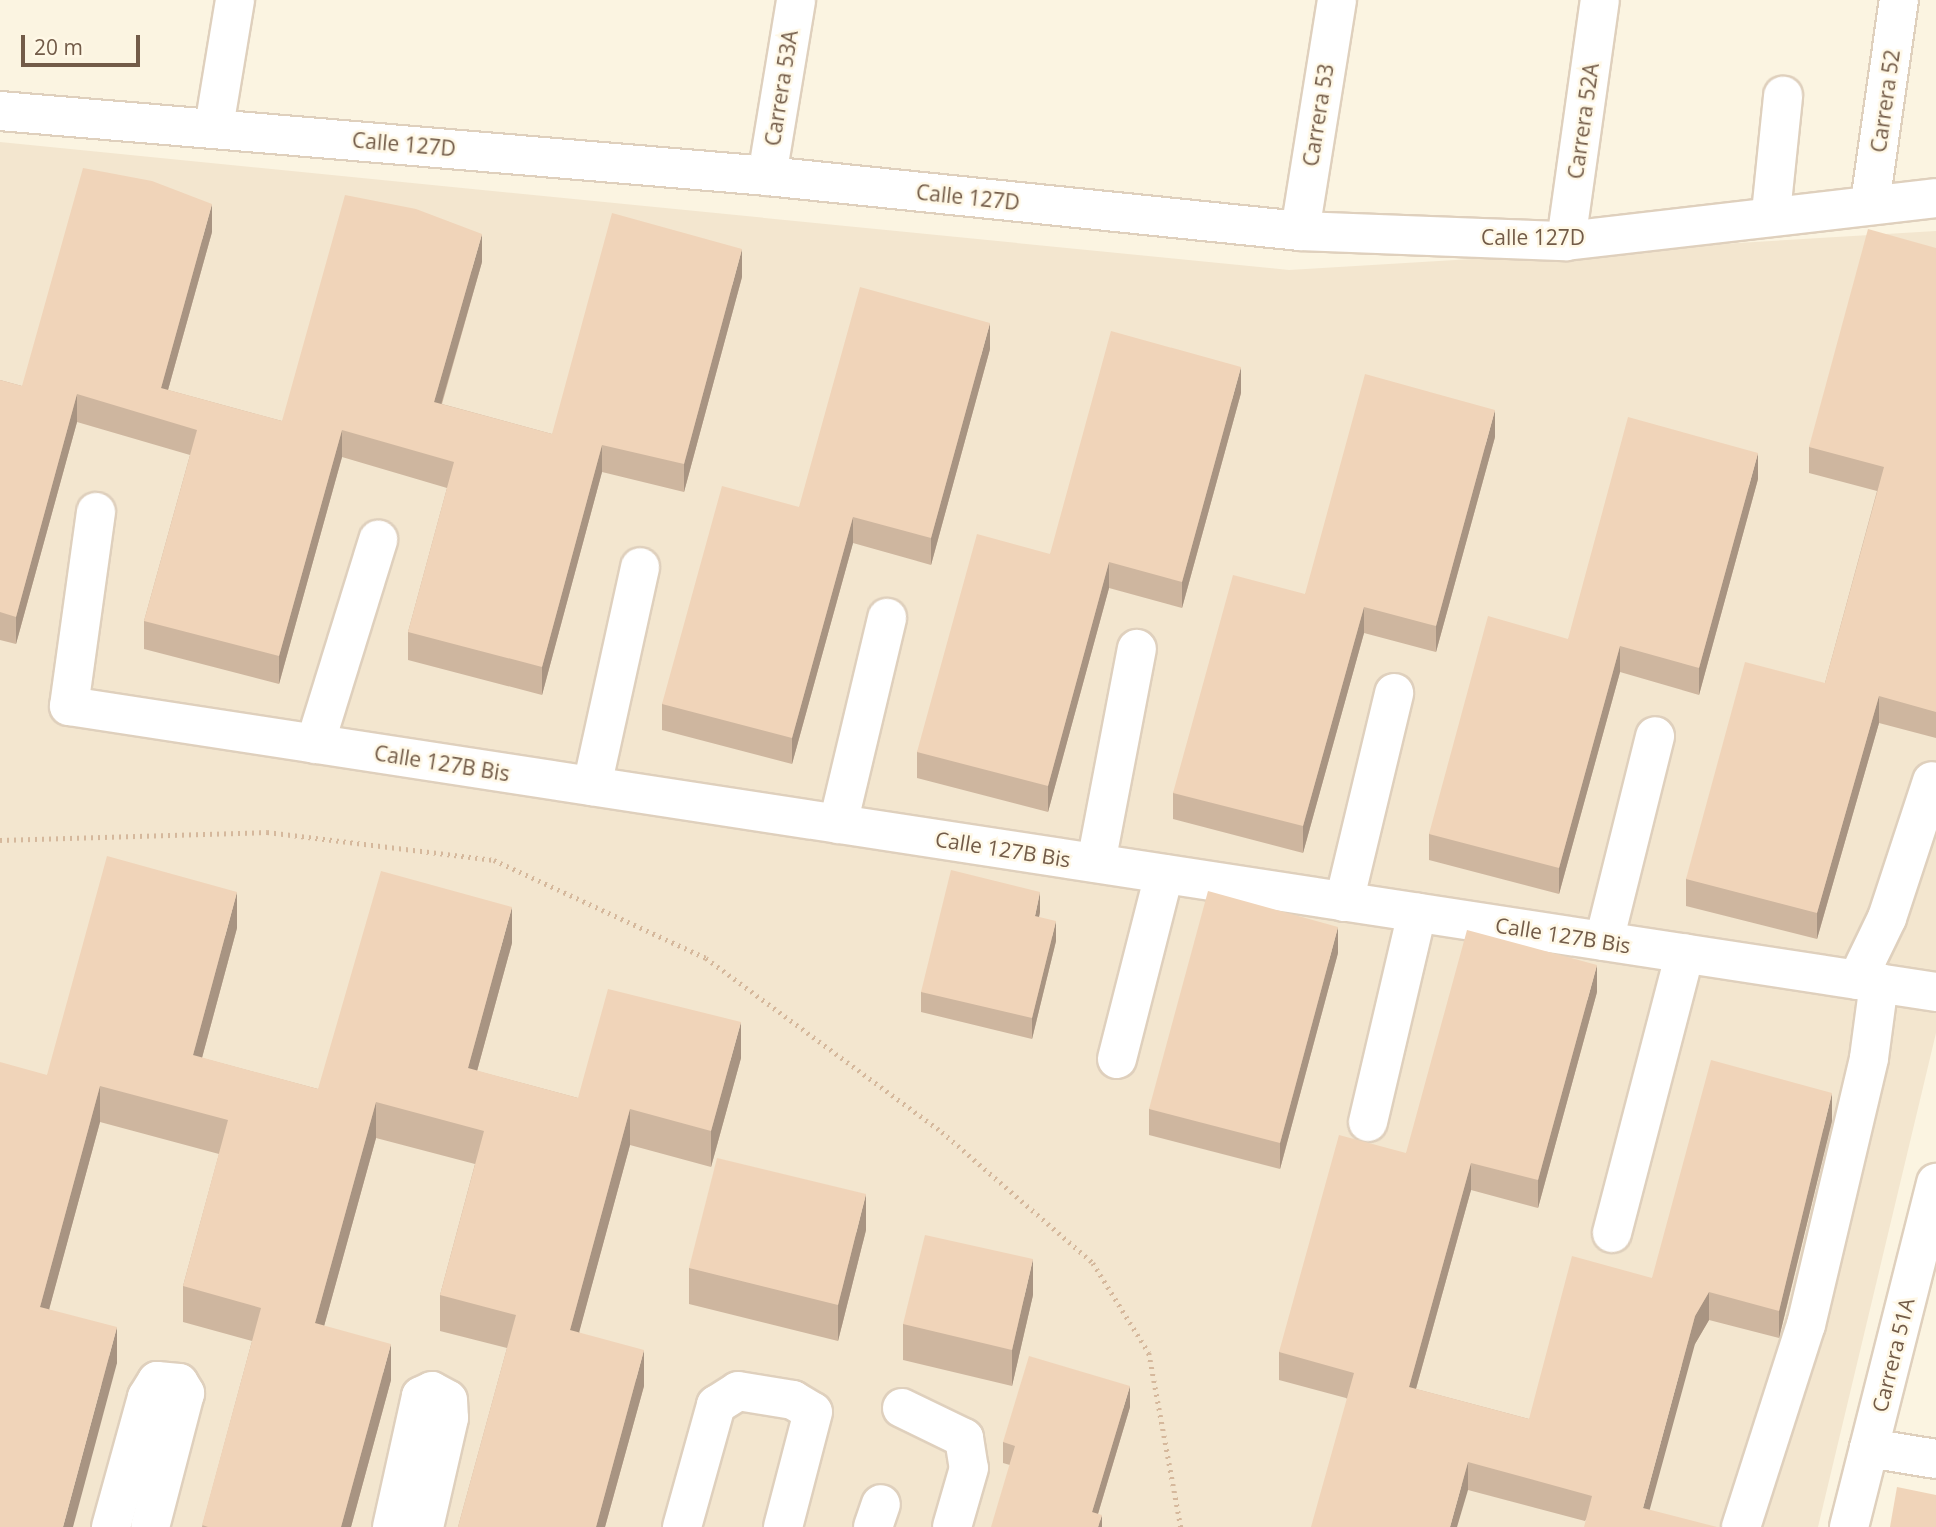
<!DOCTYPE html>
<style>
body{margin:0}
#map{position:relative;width:1936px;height:1527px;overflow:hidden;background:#fbf4e1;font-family:"Open Sans",sans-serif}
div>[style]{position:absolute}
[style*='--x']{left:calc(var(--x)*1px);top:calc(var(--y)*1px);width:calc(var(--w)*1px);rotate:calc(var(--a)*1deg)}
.residential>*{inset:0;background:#f3e6cf}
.path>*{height:4.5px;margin-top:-2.25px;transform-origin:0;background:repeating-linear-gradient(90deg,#d5b89c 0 2px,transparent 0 7px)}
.roads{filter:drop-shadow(2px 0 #dfd0bd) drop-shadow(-2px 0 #dfd0bd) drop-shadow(0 2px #dfd0bd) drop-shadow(0 -2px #dfd0bd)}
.minor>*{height:38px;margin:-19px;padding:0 19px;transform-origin:19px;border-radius:19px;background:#fff}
.wall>*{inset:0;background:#ceb69f}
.shaded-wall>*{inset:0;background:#a89482}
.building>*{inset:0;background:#f0d4b9}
span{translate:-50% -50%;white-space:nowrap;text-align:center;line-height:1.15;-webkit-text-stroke:5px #fff8e6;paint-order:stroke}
.street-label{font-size:21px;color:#725b48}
.scale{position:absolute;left:21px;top:35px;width:119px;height:32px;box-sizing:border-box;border:4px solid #725b48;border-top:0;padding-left:9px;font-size:21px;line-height:24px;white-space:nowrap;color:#725b48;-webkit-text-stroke:5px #fff8e6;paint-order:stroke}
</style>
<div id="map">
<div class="residential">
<div style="clip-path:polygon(0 142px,1289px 270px,1936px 231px,1936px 1033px,1818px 1527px,0 1527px)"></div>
</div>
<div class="path">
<div style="--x:0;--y:840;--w:267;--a:-1.7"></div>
<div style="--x:267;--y:832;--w:229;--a:7"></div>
<div style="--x:494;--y:860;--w:234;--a:24.8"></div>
<div style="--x:706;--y:958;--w:293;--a:36.4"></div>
<div style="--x:942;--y:1132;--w:200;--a:40.9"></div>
<div style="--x:1093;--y:1263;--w:106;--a:58.1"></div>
<div style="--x:1149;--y:1353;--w:177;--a:79.6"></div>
</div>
<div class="roads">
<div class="minor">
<div style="--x:0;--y:111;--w:770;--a:4.84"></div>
<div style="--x:767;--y:176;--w:536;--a:5.89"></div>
<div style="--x:1300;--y:231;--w:266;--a:2.2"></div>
<div style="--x:1566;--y:241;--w:372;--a:-6.6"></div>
<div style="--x:214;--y:127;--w:129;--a:-80.6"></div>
<div style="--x:767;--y:176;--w:178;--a:-80.6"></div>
<div style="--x:1870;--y:203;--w:205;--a:-81.9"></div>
<div style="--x:1771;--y:213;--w:118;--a:-84.1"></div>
<div style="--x:1300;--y:231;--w:234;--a:-80.9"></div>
<div style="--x:1566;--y:241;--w:243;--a:-82"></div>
<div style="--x:96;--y:512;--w:196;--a:97.9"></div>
<div style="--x:69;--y:706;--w:1889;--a:8.71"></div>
<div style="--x:315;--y:744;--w:214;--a:-72.8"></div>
<div style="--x:592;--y:786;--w:224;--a:-77.6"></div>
<div style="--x:838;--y:824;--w:212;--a:-76.6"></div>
<div style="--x:1096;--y:863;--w:218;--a:-79.2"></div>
<div style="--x:1344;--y:902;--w:215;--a:-76.5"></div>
<div style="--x:1604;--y:941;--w:211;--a:-76"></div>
<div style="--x:1857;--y:980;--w:69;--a:-64.2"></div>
<div style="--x:1887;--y:918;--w:144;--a:-71.8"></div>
<div style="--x:1117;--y:1059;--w:191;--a:-75.7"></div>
<div style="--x:1368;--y:1122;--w:215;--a:-76.8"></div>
<div style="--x:1612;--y:1233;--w:289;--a:-75.4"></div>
<div style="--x:902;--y:1408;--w:69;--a:25.8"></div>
<div style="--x:964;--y:1438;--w:30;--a:81"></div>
<div style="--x:969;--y:1468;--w:61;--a:106.1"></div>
<div style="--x:1869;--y:1448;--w:68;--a:9.3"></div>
<div style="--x:111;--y:1527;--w:135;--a:-74.5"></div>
<div style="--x:147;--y:1397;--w:19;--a:-58"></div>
<div style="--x:157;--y:1381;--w:22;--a:5"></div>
<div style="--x:179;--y:1383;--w:12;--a:59"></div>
<div style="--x:185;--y:1393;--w:138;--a:104.6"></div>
<div style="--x:392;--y:1527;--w:134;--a:-77.5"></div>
<div style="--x:421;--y:1396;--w:12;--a:-24"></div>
<div style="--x:432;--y:1391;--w:18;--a:29"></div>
<div style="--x:448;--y:1400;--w:18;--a:87"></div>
<div style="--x:449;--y:1418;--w:112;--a:102.9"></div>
<div style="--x:682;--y:1527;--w:127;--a:-74.4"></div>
<div style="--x:716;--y:1405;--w:26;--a:-32"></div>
<div style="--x:738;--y:1391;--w:56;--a:9.3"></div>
<div style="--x:793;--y:1400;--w:23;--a:31"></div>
<div style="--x:813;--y:1412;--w:119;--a:104.6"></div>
<div style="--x:873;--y:1527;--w:24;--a:-71"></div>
<div style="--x:1741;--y:1527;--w:212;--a:-72.2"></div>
<div style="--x:1806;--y:1325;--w:274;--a:-76.7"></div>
<div style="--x:1869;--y:1058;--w:76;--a:-82.4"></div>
<div style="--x:1849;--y:1527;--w:355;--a:-75.8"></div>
</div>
</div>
<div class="wall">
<div style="clip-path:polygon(212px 232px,168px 390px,282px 421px,482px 262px,442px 404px,552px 434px,742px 277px,684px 492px,602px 472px,542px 695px,408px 660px,408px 632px,447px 488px,342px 457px,279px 684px,144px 649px,144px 621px,190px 455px,77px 422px,16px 644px,0 640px,0 380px,22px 386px)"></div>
<div style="clip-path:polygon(1936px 248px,1936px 738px,1879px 723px,1817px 939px,1686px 906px,1686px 879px,1825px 683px,1877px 491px,1809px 473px,1809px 447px)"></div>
<div style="clip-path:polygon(990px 349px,931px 565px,853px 543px,792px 764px,662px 730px,662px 704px,799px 507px)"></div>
<div style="clip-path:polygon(1241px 393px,1182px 608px,1109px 588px,1048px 812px,917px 778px,917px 752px,1050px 554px)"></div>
<div style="clip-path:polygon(1495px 437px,1436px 652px,1364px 633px,1303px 853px,1173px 819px,1173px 793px,1305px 594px)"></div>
<div style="clip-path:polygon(1758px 479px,1699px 695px,1620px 672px,1559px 894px,1429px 860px,1429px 834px,1568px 639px)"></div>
<div style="clip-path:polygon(1040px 912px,1039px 917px,1056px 941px,1032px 1039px,921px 1012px,921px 992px)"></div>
<div style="clip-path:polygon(237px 928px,202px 1058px,318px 1089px,512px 943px,477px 1071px,578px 1098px,741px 1058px,711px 1167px,630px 1145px,579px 1332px,644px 1386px,605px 1527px,458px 1527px,507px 1348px,440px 1331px,440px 1295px,475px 1164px,376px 1138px,324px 1326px,391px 1380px,351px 1527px,202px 1527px,252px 1341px,183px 1322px,183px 1286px,219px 1154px,100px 1122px,49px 1309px,117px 1363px,0 1527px,47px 1075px)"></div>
<div style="clip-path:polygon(1338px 953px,1280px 1169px,1149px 1135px,1149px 1109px)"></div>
<div style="clip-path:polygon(1597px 992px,1538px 1208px,1471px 1190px,1416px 1389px,1529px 1419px,1652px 1278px,1832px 1121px,1779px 1338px,1709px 1320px,1695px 1344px,1585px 1521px,1468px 1490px,1346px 1398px,1279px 1380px,1279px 1352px,1406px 1153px)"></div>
<div style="clip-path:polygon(866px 1230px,838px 1341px,689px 1304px,689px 1268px)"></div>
<div style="clip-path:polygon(1033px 1295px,1012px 1386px,903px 1360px,903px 1324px)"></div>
<div style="clip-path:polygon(1130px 1407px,1098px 1514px,1102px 1527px,1010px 1465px,1003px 1463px,1003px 1442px)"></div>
</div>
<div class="shaded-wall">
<div style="clip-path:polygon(212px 204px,212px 232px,161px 415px,161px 388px)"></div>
<div style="clip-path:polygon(482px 234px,482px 262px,434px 429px,434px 402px)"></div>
<div style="clip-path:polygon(742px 249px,742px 277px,684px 492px,684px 464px)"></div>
<div style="clip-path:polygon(990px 323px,990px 349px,931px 565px,931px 538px)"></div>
<div style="clip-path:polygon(1241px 367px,1241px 393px,1182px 608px,1182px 582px)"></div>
<div style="clip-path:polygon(77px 394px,77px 422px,16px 644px,16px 617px)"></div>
<div style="clip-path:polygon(1495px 410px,1495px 437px,1436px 652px,1436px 626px)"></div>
<div style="clip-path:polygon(342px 430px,342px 457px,279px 684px,279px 656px)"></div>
<div style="clip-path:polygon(602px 445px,602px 472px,542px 695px,542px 667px)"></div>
<div style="clip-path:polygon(1758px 453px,1758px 479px,1699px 695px,1699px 668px)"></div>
<div style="clip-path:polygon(853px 517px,853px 543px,792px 764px,792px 738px)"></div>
<div style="clip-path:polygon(1109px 562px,1109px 588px,1048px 812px,1048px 786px)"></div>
<div style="clip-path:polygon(1364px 607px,1364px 633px,1303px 853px,1303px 826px)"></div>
<div style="clip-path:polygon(1620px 646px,1620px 672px,1559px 894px,1559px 868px)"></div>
<div style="clip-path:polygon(1879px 696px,1879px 723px,1817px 939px,1817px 913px)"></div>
<div style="clip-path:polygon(237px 892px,237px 928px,193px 1091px,193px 1055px)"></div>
<div style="clip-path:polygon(1040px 892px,1040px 912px,1035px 936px,1035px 916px)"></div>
<div style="clip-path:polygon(512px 907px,512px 943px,468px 1104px,468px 1068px)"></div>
<div style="clip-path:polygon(1056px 921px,1056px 941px,1032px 1039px,1032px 1018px)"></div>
<div style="clip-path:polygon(1338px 927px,1338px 953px,1280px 1169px,1280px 1143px)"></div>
<div style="clip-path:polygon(1597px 965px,1597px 992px,1538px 1208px,1538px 1180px)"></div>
<div style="clip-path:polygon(741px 1022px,741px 1058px,711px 1167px,711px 1131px)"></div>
<div style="clip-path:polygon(100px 1086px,100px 1122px,40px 1343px,40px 1307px)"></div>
<div style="clip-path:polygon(1832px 1093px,1832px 1121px,1779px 1338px,1779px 1311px)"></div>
<div style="clip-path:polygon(376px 1102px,376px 1138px,315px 1359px,315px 1323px)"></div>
<div style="clip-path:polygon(630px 1109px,630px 1145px,570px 1366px,570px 1330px)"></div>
<div style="clip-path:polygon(1471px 1163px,1471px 1190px,1409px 1414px,1409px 1387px)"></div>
<div style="clip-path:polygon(866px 1194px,866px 1230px,838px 1341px,838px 1305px)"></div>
<div style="clip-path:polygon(1033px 1259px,1033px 1295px,1012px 1386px,1012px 1350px)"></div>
<div style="clip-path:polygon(1709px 1292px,1709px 1320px,1695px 1344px,1645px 1527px,1643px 1508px,1695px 1316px)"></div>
<div style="clip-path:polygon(117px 1327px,117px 1363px,73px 1527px,63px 1527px)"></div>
<div style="clip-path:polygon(391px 1344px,391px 1380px,351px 1527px,341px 1527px)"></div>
<div style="clip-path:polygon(644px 1350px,644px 1386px,605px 1527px,596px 1527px)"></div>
<div style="clip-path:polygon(1130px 1386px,1130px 1407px,1094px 1527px,1092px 1512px)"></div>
<div style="clip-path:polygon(1468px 1462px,1468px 1490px,1457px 1527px,1450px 1527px)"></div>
<div style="clip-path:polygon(1102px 1515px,1102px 1527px,1098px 1527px)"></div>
</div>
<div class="building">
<div style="clip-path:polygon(83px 168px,152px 181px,212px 204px,161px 388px,282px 421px,345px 195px,416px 209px,482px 234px,434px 402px,552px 434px,612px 213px,742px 249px,684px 464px,602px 445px,542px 667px,408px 632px,454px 462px,342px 430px,279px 656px,144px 621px,197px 430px,77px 394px,16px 617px,0 612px,0 380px,22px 386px)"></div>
<div style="clip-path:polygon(1868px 229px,1936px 248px,1936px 712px,1879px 696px,1817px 913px,1686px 879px,1745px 662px,1825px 683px,1884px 467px,1809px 447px)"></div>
<div style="clip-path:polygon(860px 287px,990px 323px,931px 538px,853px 517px,792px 738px,662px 704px,722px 486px,799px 507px)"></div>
<div style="clip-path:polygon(1111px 331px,1241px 367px,1182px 582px,1109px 562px,1048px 786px,917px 752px,977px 534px,1050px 554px)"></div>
<div style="clip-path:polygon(1365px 374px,1495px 410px,1436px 626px,1364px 607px,1303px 826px,1173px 793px,1233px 575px,1305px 594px)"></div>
<div style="clip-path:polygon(1628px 417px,1758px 453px,1699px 668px,1620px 646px,1559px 868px,1429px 834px,1488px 616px,1568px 639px)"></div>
<div style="clip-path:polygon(107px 856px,237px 892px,193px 1055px,318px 1089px,381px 871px,512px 907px,468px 1068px,578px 1098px,608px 989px,741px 1022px,711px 1131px,630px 1109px,570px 1330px,644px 1350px,596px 1527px,458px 1527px,516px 1315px,440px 1295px,484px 1131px,376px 1102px,315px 1323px,391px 1344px,341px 1527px,208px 1527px,202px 1525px,261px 1308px,183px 1286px,228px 1120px,100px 1086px,40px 1307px,117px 1327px,63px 1527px,0 1527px,0 1062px,47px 1075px)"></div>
<div style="clip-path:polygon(951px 870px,1040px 892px,1035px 916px,1056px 921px,1032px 1018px,921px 992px)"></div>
<div style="clip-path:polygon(1208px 891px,1338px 927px,1280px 1143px,1149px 1109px)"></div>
<div style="clip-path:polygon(1467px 930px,1597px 965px,1538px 1180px,1471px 1163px,1409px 1387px,1529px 1419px,1572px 1256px,1652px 1278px,1711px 1060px,1832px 1093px,1779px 1311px,1709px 1292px,1695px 1316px,1643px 1508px,1717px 1527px,1584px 1527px,1592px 1496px,1468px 1462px,1450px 1527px,1311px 1527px,1354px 1373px,1279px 1352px,1339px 1135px,1406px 1153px)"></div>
<div style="clip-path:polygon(717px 1158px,866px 1194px,838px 1305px,689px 1268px)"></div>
<div style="clip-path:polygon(925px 1235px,1033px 1259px,1012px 1350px,903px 1324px)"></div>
<div style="clip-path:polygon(1029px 1356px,1130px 1386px,1092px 1512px,1102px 1515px,1098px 1527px,991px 1527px,1015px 1446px,1003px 1442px)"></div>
<div style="clip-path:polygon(1897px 1487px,1936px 1495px,1936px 1527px,1890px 1527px)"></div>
</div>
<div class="street-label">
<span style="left:781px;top:88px;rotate:-81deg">Carrera 53A</span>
<span style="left:1885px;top:101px;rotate:-82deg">Carrera 52</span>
<span style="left:1318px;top:115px;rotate:-81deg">Carrera 53</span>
<span style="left:1583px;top:121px;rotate:-82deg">Carrera 52A</span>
<span style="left:404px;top:144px;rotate:5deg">Calle 127D</span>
<span style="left:968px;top:197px;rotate:6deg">Calle 127D</span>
<span style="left:1533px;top:237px">Calle 127D</span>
<span style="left:442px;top:763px;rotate:9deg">Calle 127B Bis</span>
<span style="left:1003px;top:849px;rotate:9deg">Calle 127B Bis</span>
<span style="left:1563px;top:935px;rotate:9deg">Calle 127B Bis</span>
<span style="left:1893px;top:1355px;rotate:-76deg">Carrera 51A</span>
</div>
<div class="scale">20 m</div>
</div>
